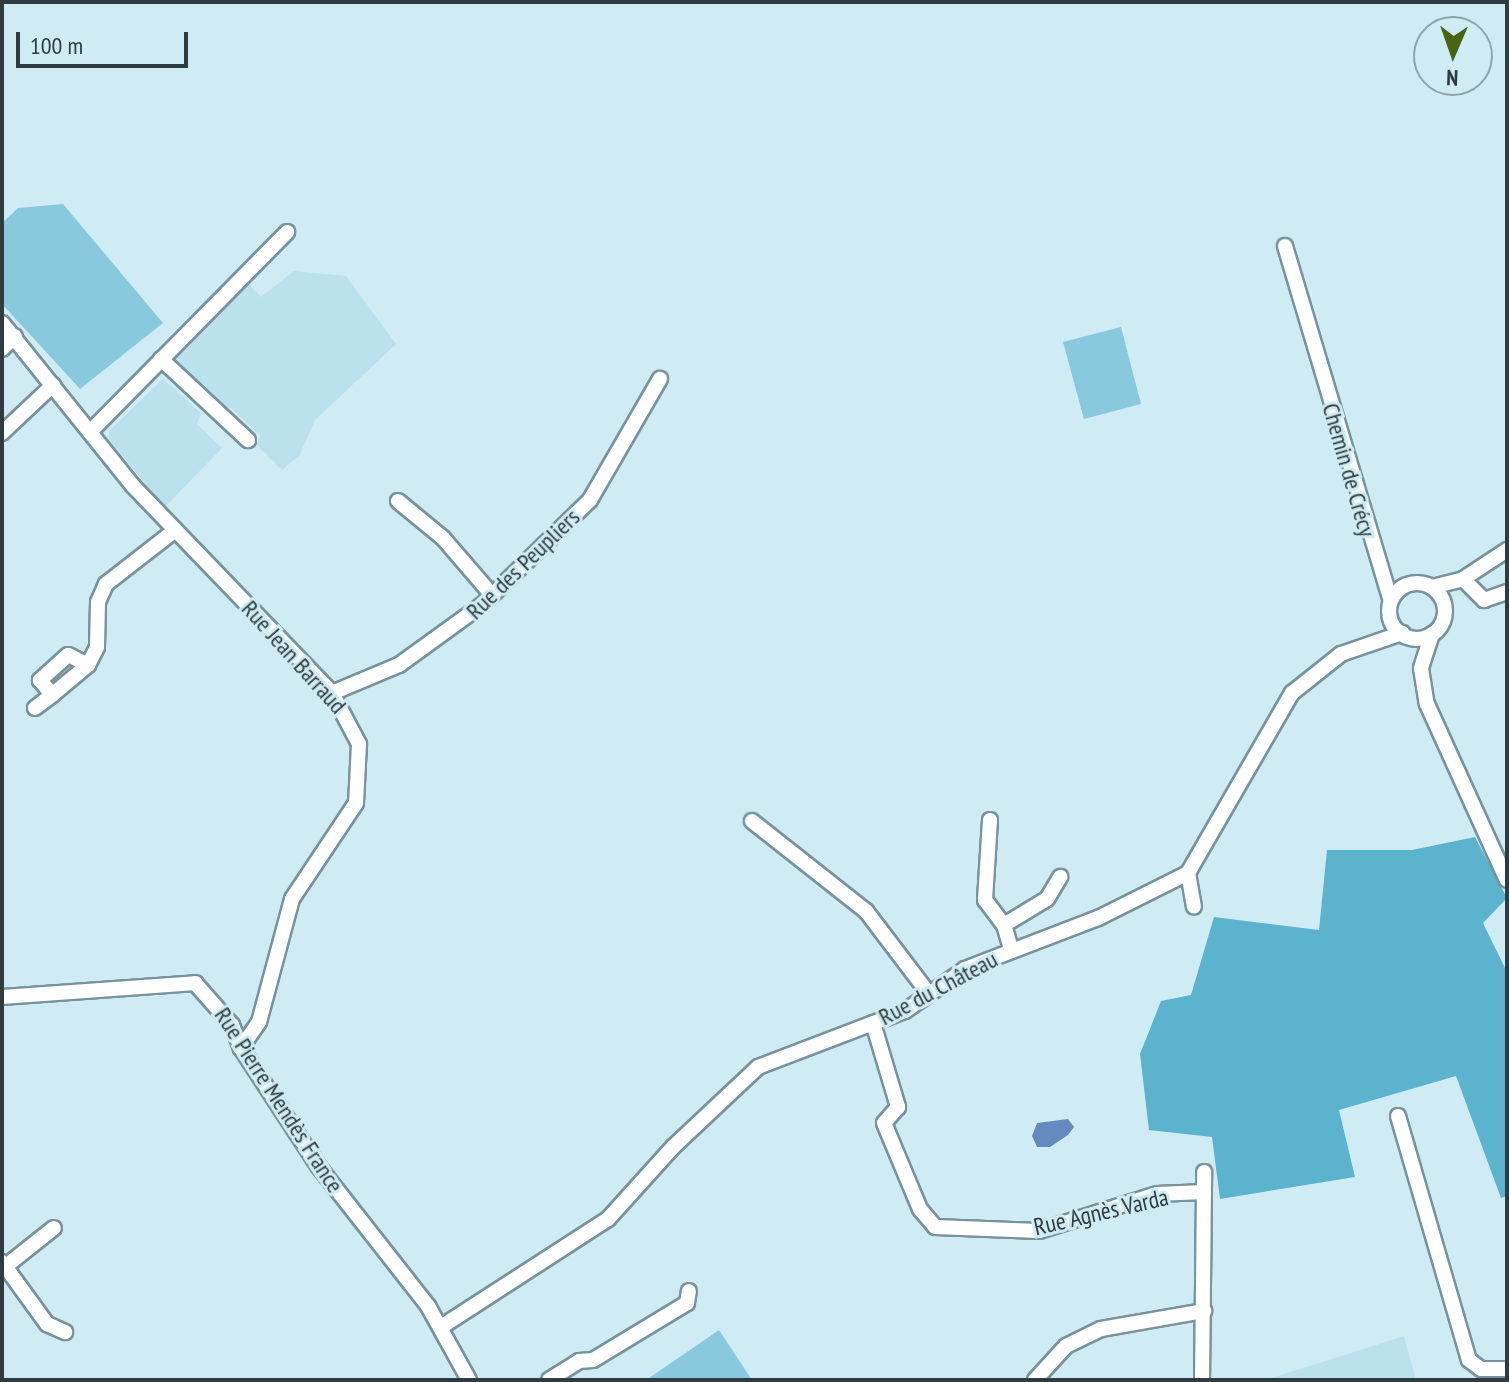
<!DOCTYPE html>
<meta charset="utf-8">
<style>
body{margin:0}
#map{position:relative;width:1509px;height:1382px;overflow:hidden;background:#cfecf5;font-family:"PT Sans Narrow",sans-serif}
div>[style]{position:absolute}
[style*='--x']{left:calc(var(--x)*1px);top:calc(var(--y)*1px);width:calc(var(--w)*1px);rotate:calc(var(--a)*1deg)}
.built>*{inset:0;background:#bbe1ed}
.green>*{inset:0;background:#88c9dd}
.forest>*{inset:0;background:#5cb3cd}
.water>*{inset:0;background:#648abf}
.roads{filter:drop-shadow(2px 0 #78939b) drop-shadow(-2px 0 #78939b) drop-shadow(0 2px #78939b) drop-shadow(0 -2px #78939b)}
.minor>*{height:14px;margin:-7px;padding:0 7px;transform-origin:7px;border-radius:7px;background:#fff}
.minor>.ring{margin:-7px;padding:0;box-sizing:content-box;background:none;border:14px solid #fff;border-radius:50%}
span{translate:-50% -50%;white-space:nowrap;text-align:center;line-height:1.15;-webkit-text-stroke:6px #cfecf5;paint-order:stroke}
.street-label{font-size:24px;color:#303b3f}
.frame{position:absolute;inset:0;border:4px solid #303b3f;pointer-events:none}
.north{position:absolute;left:1413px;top:16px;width:80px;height:80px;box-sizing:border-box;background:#cfecf5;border:2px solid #8fa5ac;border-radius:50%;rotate:182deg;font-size:22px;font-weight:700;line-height:32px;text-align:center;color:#303b3f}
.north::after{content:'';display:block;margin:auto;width:28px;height:36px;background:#496313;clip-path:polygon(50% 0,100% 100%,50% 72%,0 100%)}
.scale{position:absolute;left:16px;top:32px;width:172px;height:36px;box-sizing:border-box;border:4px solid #303b3f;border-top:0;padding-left:10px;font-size:24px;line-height:28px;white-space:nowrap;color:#303b3f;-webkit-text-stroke:6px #cfecf5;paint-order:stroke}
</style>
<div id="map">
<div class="built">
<div style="clip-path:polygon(294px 271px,346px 276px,396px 344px,315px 420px,299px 456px,282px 470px,256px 444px,261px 436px,230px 407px,225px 412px,176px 361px,179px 351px,246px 281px,261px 297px)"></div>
<div style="clip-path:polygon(163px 379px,201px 413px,197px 424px,222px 448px,165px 507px,109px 440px,109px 431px)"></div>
<div style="clip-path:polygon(1404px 1336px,1416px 1380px,1265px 1380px)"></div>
</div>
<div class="green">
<div style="clip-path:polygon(63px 204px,163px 323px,80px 389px,2px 304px,2px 223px,18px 208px)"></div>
<div style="clip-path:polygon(1121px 327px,1141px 404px,1084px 419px,1063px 342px)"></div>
<div style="clip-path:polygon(719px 1330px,752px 1380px,646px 1380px)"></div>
</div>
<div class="forest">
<div style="clip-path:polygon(1475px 837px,1507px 898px,1483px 923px,1507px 972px,1507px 1196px,1501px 1198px,1456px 1076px,1339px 1110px,1355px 1177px,1220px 1199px,1212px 1137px,1149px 1130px,1140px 1054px,1161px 1001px,1191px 995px,1214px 917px,1319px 930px,1327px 850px,1412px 850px)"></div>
</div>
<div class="water">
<div style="clip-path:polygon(1068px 1119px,1074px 1127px,1068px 1135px,1050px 1147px,1037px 1147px,1032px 1136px,1037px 1123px)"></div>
</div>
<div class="roads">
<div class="minor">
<div style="--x:1285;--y:246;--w:370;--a:73.4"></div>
<div style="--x:2;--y:323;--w:209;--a:51.2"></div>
<div style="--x:133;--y:486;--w:287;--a:46.1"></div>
<div style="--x:332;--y:693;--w:58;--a:62.1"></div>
<div style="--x:359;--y:744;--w:59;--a:92.9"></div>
<div style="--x:356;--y:803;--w:115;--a:123.7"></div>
<div style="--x:292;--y:899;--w:127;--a:105"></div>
<div style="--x:259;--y:1022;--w:32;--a:125"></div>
<div style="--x:2;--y:349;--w:18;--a:-45"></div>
<div style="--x:161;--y:359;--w:119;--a:43"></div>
<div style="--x:90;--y:432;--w:281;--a:-45.4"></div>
<div style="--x:2;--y:433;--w:70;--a:-43.3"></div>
<div style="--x:398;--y:501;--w:58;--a:39.4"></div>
<div style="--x:443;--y:538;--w:75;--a:49.3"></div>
<div style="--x:1463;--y:579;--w:30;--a:45"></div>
<div style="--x:1484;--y:600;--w:24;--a:-19"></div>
<div class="ring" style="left:1389px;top:583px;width:42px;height:42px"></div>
<div style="--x:1432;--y:587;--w:32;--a:-14"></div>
<div style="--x:1463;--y:579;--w:53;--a:-33.4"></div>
<div style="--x:1432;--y:634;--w:36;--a:108"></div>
<div style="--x:1421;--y:668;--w:36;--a:81"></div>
<div style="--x:1427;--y:704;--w:193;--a:65.6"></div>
<div style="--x:88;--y:665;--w:22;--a:-153"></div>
<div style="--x:68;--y:655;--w:38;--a:138"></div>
<div style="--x:40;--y:680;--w:19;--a:51"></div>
<div style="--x:52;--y:695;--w:47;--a:-39.8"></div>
<div style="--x:88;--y:665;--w:20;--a:-63"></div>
<div style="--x:97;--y:647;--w:45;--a:-88.7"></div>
<div style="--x:98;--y:602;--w:20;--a:-66"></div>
<div style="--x:106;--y:584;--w:86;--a:-37.9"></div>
<div style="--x:332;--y:693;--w:73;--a:-22.7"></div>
<div style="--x:399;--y:665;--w:102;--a:-35.9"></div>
<div style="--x:482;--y:605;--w:151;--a:-44.2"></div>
<div style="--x:590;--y:500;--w:140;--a:-60"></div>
<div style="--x:35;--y:708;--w:21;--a:-37"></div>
<div style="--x:990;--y:820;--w:80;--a:93.6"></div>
<div style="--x:985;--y:900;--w:31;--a:53"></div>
<div style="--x:752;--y:821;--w:145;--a:38.3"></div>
<div style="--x:866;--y:911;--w:104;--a:52.8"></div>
<div style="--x:1188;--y:873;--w:34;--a:80"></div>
<div style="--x:1011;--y:949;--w:25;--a:-106"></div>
<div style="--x:1004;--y:925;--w:50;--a:-31.2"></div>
<div style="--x:1047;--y:899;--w:26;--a:-59"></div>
<div style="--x:2;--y:997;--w:194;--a:-4.1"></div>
<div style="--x:195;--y:983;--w:56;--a:48.6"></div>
<div style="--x:232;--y:1025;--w:25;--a:69"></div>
<div style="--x:241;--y:1048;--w:142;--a:56.8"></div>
<div style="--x:319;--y:1167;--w:177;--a:51.9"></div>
<div style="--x:428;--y:1306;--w:85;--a:61"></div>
<div style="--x:873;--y:1023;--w:88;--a:73.4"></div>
<div style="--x:898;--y:1107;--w:21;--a:131"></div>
<div style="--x:884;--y:1123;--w:93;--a:67.3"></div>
<div style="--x:920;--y:1209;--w:23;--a:50"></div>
<div style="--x:935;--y:1227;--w:104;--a:2.2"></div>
<div style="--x:1039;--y:1231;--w:124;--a:-17.4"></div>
<div style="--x:1157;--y:1194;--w:47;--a:-2.4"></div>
<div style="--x:1398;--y:1116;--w:254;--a:73.8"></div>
<div style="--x:1469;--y:1360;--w:15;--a:37"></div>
<div style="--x:1481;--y:1369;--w:26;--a:0"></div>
<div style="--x:2;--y:1262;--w:77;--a:54"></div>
<div style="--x:47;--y:1324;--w:20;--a:24"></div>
<div style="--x:6;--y:1266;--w:61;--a:-38.4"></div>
<div style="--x:441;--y:1327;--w:199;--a:-32.9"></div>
<div style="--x:608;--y:1219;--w:98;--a:-47.9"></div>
<div style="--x:674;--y:1146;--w:115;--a:-43.2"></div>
<div style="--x:758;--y:1067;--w:157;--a:-20.9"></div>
<div style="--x:905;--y:1011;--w:73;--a:-35"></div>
<div style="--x:965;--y:969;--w:142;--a:-21"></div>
<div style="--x:1098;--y:918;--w:101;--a:-26.6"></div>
<div style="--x:1188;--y:873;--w:208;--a:-60"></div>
<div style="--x:1292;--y:693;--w:63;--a:-38.5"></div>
<div style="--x:1341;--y:654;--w:65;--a:-19"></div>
<div style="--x:549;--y:1380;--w:36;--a:-32"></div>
<div style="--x:579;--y:1361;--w:14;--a:-4"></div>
<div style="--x:593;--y:1360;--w:110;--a:-31.2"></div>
<div style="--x:687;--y:1303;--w:12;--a:-81"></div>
<div style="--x:1035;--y:1380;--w:46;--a:-47.6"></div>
<div style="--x:1066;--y:1346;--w:39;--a:-26"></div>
<div style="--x:1101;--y:1329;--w:105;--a:-9.9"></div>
<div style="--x:1202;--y:1380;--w:208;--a:-89.4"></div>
</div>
</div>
<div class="street-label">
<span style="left:1349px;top:470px;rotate:74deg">Chemin de Crécy</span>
<span style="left:523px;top:564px;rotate:-44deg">Rue des Peupliers</span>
<span style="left:294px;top:657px;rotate:48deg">Rue Jean Barraud</span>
<span style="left:938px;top:988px;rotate:-28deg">Rue du Château</span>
<span style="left:279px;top:1100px;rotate:57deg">Rue Pierre Mendès France</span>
<span style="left:1101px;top:1212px;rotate:-13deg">Rue Agnès Varda</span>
</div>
<div class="frame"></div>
<div class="north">N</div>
<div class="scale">100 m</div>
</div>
